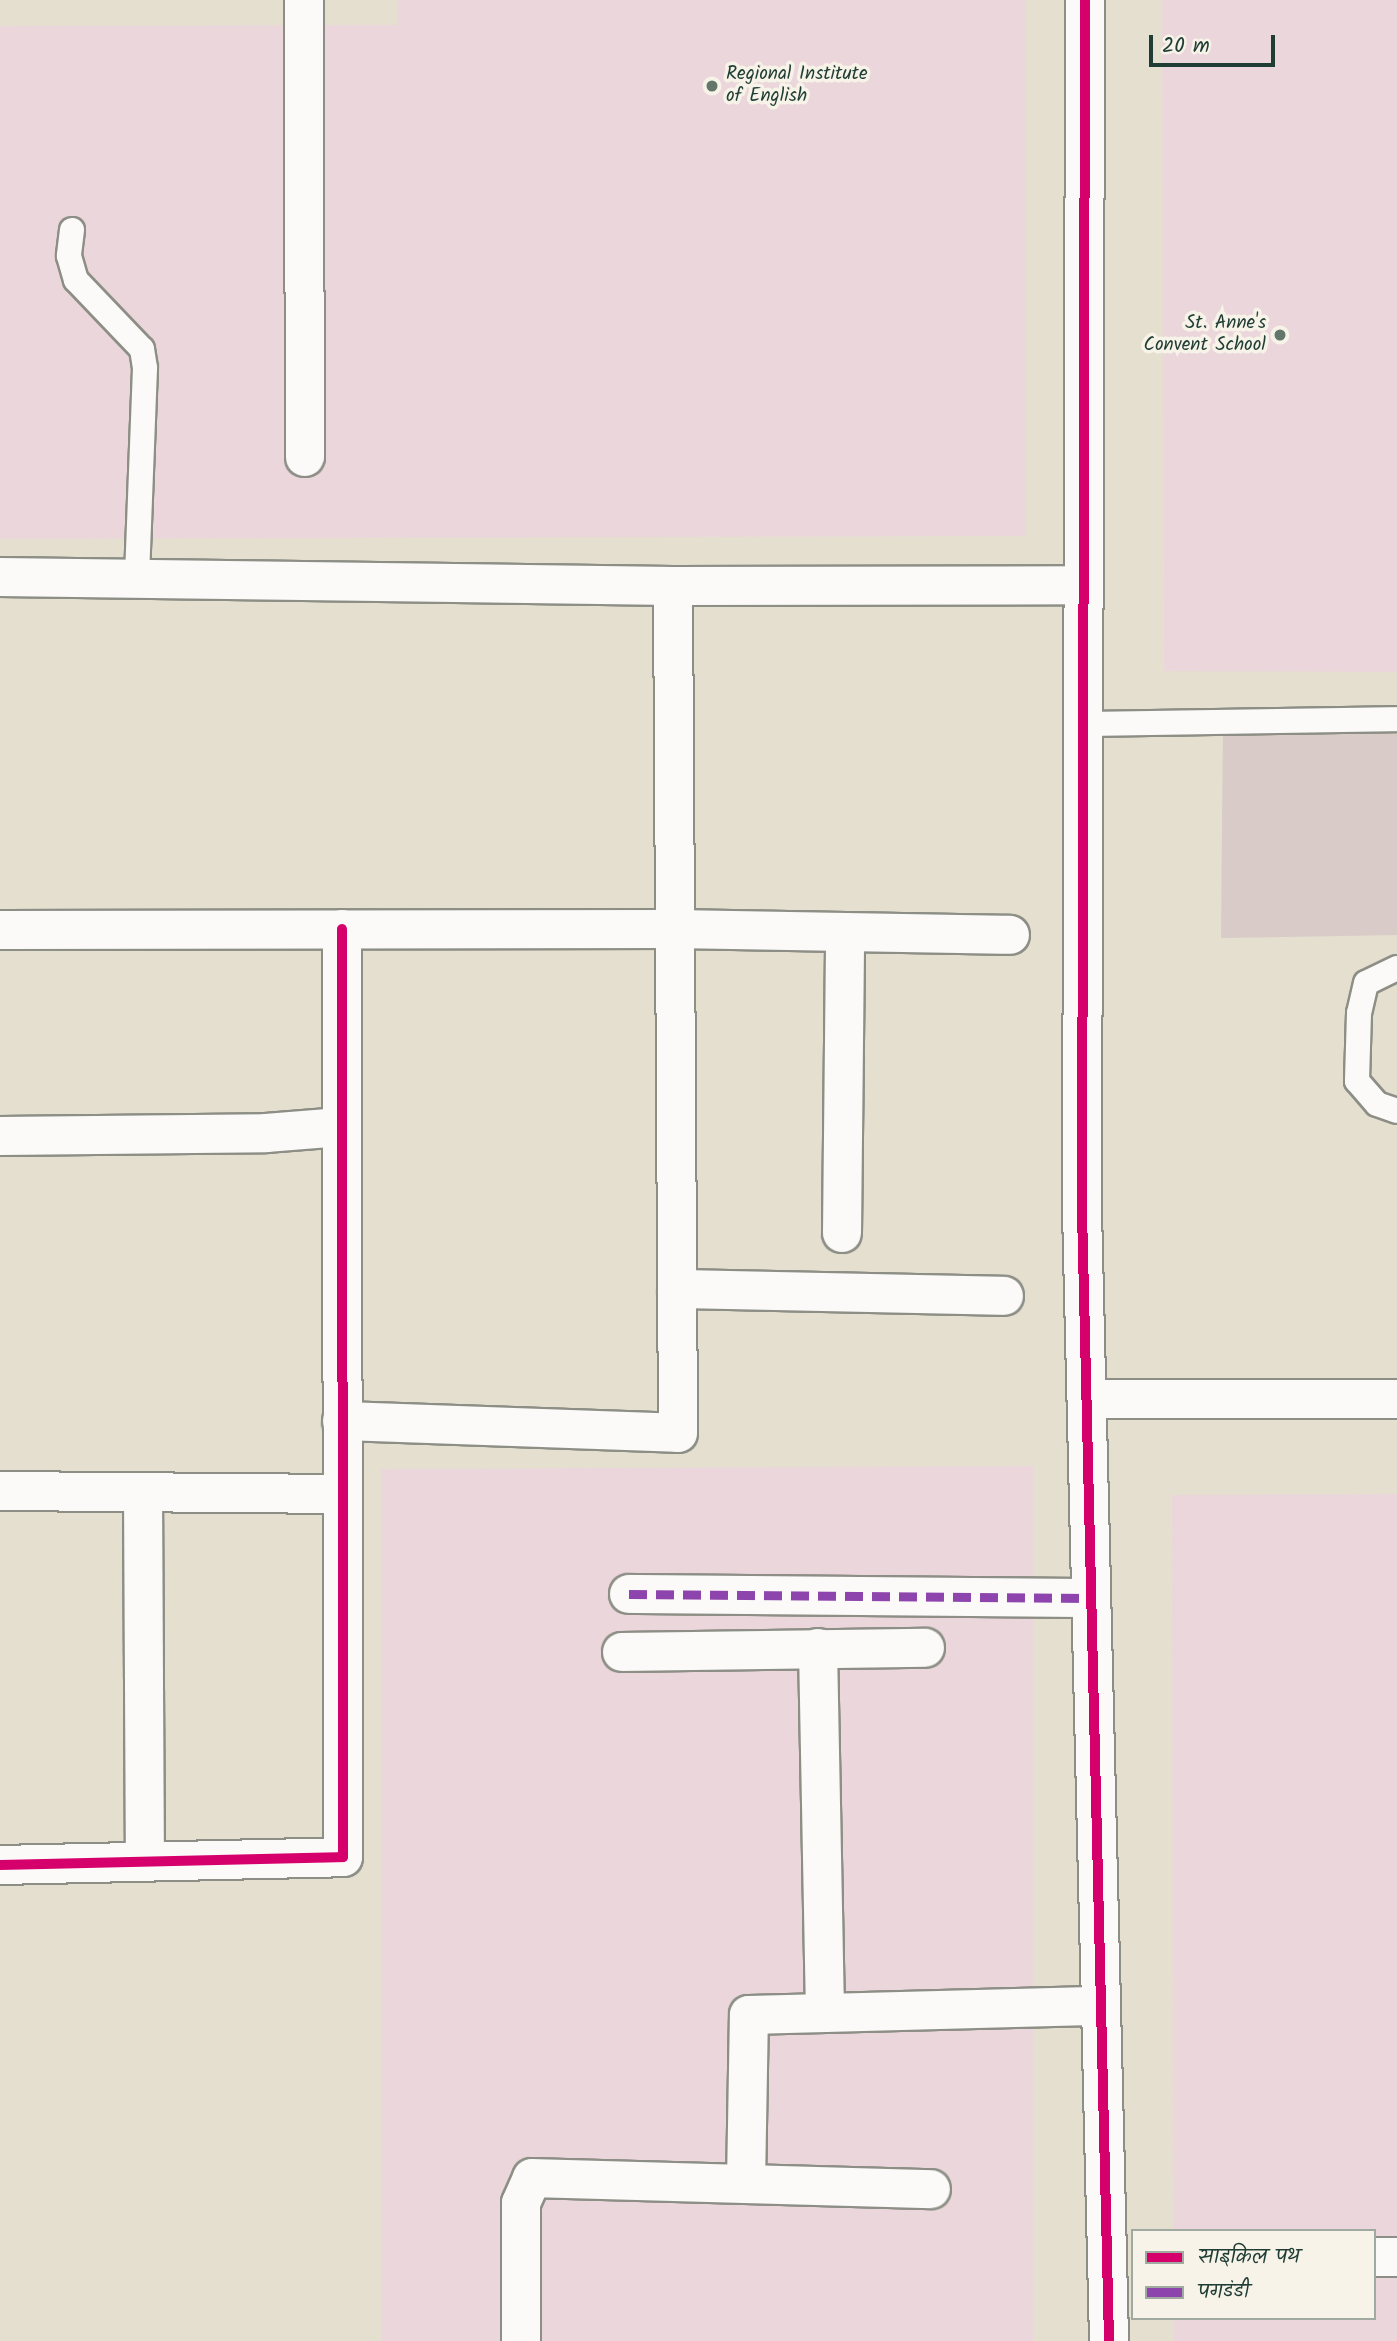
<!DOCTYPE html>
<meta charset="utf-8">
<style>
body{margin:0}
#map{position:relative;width:1397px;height:2341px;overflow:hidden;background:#e4dfcf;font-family:Kalam,"Playpen Sans Deva",sans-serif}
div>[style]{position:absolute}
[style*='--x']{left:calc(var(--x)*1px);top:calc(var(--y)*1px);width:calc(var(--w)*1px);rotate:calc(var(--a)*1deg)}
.built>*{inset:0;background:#ebd7db}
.building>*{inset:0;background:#d9cbc8}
.roads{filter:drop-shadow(2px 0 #8d8f86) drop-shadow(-2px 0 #8d8f86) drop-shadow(0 2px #8d8f86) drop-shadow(0 -2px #8d8f86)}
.lane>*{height:24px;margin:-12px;padding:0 12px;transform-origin:12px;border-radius:12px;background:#fbfaf8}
.street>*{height:38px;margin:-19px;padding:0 19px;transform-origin:19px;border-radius:19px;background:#fbfaf8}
.secondary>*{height:38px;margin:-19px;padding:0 19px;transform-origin:19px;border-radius:19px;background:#fbfaf8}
.quiet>*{height:9px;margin-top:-4.5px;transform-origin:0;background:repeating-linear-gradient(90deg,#8e44ad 0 18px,transparent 0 27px)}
.cycleway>*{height:10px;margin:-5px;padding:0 5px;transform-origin:5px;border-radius:5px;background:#d6006c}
.dots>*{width:19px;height:19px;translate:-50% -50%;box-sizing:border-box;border:4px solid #f7f3e8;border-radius:50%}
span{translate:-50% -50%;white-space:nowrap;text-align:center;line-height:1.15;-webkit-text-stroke:7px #f7f3e8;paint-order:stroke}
.poi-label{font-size:19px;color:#1f3d34}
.left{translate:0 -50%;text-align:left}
.right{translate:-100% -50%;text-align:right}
.legend{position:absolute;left:1131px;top:2229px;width:245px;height:91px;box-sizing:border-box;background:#f7f3e8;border:2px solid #a1aaa0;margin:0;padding:9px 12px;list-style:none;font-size:21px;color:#1f3d34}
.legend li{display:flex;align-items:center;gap:14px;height:35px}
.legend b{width:35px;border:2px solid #a1aaa0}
.scale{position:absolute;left:1149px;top:35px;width:126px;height:32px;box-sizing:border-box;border:4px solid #1f3d34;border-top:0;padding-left:9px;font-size:21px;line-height:24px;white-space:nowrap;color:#1f3d34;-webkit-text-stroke:5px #f7f3e8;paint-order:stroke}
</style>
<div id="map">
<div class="built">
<div style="clip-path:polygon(398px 0,1026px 0,1026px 536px,0 539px,0 26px,397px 25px)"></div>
<div style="clip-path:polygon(1162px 0,1397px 0,1397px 672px,1164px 671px)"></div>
<div style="clip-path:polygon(1033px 1466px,1033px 2341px,381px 2341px,381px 1469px)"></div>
<div style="clip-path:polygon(1397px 1494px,1397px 2341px,1174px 2341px,1174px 2318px,1374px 2318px,1374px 2231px,1173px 2231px,1172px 1495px)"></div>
</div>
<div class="building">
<div style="clip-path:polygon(1223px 722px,1397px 728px,1397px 935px,1221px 938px)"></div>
</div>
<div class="roads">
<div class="lane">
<div style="--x:72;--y:230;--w:26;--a:97"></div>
<div style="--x:69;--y:256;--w:25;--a:74"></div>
<div style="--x:76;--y:280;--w:95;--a:46.3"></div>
<div style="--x:142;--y:349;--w:19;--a:81"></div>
<div style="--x:145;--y:368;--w:210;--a:92.2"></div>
<div style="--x:1083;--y:724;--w:314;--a:-0.9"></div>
<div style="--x:1397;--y:968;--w:34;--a:154"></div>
<div style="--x:1366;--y:983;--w:31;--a:103"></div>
<div style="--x:1359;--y:1013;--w:68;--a:91.7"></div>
<div style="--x:1357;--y:1081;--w:30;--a:49"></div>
<div style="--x:1377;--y:1104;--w:21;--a:19"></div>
</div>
<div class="street">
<div style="--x:304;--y:0;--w:457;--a:89.9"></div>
<div style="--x:0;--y:577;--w:673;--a:0.77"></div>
<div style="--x:673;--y:586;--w:411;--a:-0.1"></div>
<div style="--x:0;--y:930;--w:675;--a:-0.08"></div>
<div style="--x:675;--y:929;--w:335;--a:1"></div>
<div style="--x:0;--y:1136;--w:266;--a:-0.6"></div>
<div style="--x:266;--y:1133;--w:75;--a:-4.6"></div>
<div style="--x:842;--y:1233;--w:301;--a:-89.4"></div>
<div style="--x:677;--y:1289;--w:327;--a:1.2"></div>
<div style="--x:342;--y:1421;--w:336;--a:2"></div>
<div style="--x:678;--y:1433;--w:847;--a:-90.34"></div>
<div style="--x:0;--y:1491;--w:342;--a:0.5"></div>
<div style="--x:143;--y:1492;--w:369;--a:89.7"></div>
<div style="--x:629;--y:1594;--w:462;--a:0.5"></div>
<div style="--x:818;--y:1648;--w:365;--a:88.9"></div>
<div style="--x:825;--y:2013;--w:276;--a:-1.5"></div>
<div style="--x:622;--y:1652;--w:303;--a:-0.8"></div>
<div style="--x:0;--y:1865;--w:343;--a:-1.3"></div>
<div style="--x:343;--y:1857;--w:928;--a:-90.06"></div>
<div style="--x:746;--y:2184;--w:169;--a:-89"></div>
<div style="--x:749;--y:2015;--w:76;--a:-1.5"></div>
<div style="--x:1374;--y:2257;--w:23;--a:0"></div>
<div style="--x:521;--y:2341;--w:138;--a:-90"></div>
<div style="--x:521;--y:2203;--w:27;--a:-66"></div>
<div style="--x:532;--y:2178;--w:399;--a:1.6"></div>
</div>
<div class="secondary">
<div style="--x:1085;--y:0;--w:1211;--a:90.14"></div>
<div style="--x:1082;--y:1211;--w:1130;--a:88.63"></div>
<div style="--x:1087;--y:1399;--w:310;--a:0"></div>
</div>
</div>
<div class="quiet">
<div style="--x:629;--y:1594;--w:462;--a:0.5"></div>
</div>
<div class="cycleway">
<div style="--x:1085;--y:0;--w:1211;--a:90.14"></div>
<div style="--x:1082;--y:1211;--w:1130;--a:88.63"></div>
<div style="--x:0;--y:1865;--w:343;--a:-1.3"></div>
<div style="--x:343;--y:1857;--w:928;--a:-90.06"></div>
</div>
<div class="dots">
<div style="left:712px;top:86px;background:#64766a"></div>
<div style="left:1280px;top:335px;background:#64766a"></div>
</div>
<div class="poi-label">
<span class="left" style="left:726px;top:86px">Regional Institute<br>of English</span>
<span class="right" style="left:1266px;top:335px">St. Anne's<br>Convent School</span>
</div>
<ul class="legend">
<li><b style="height:9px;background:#d6006c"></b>साइकिल पथ</li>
<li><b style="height:9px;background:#8e44ad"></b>पगडंडी</li>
</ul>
<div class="scale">20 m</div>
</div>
